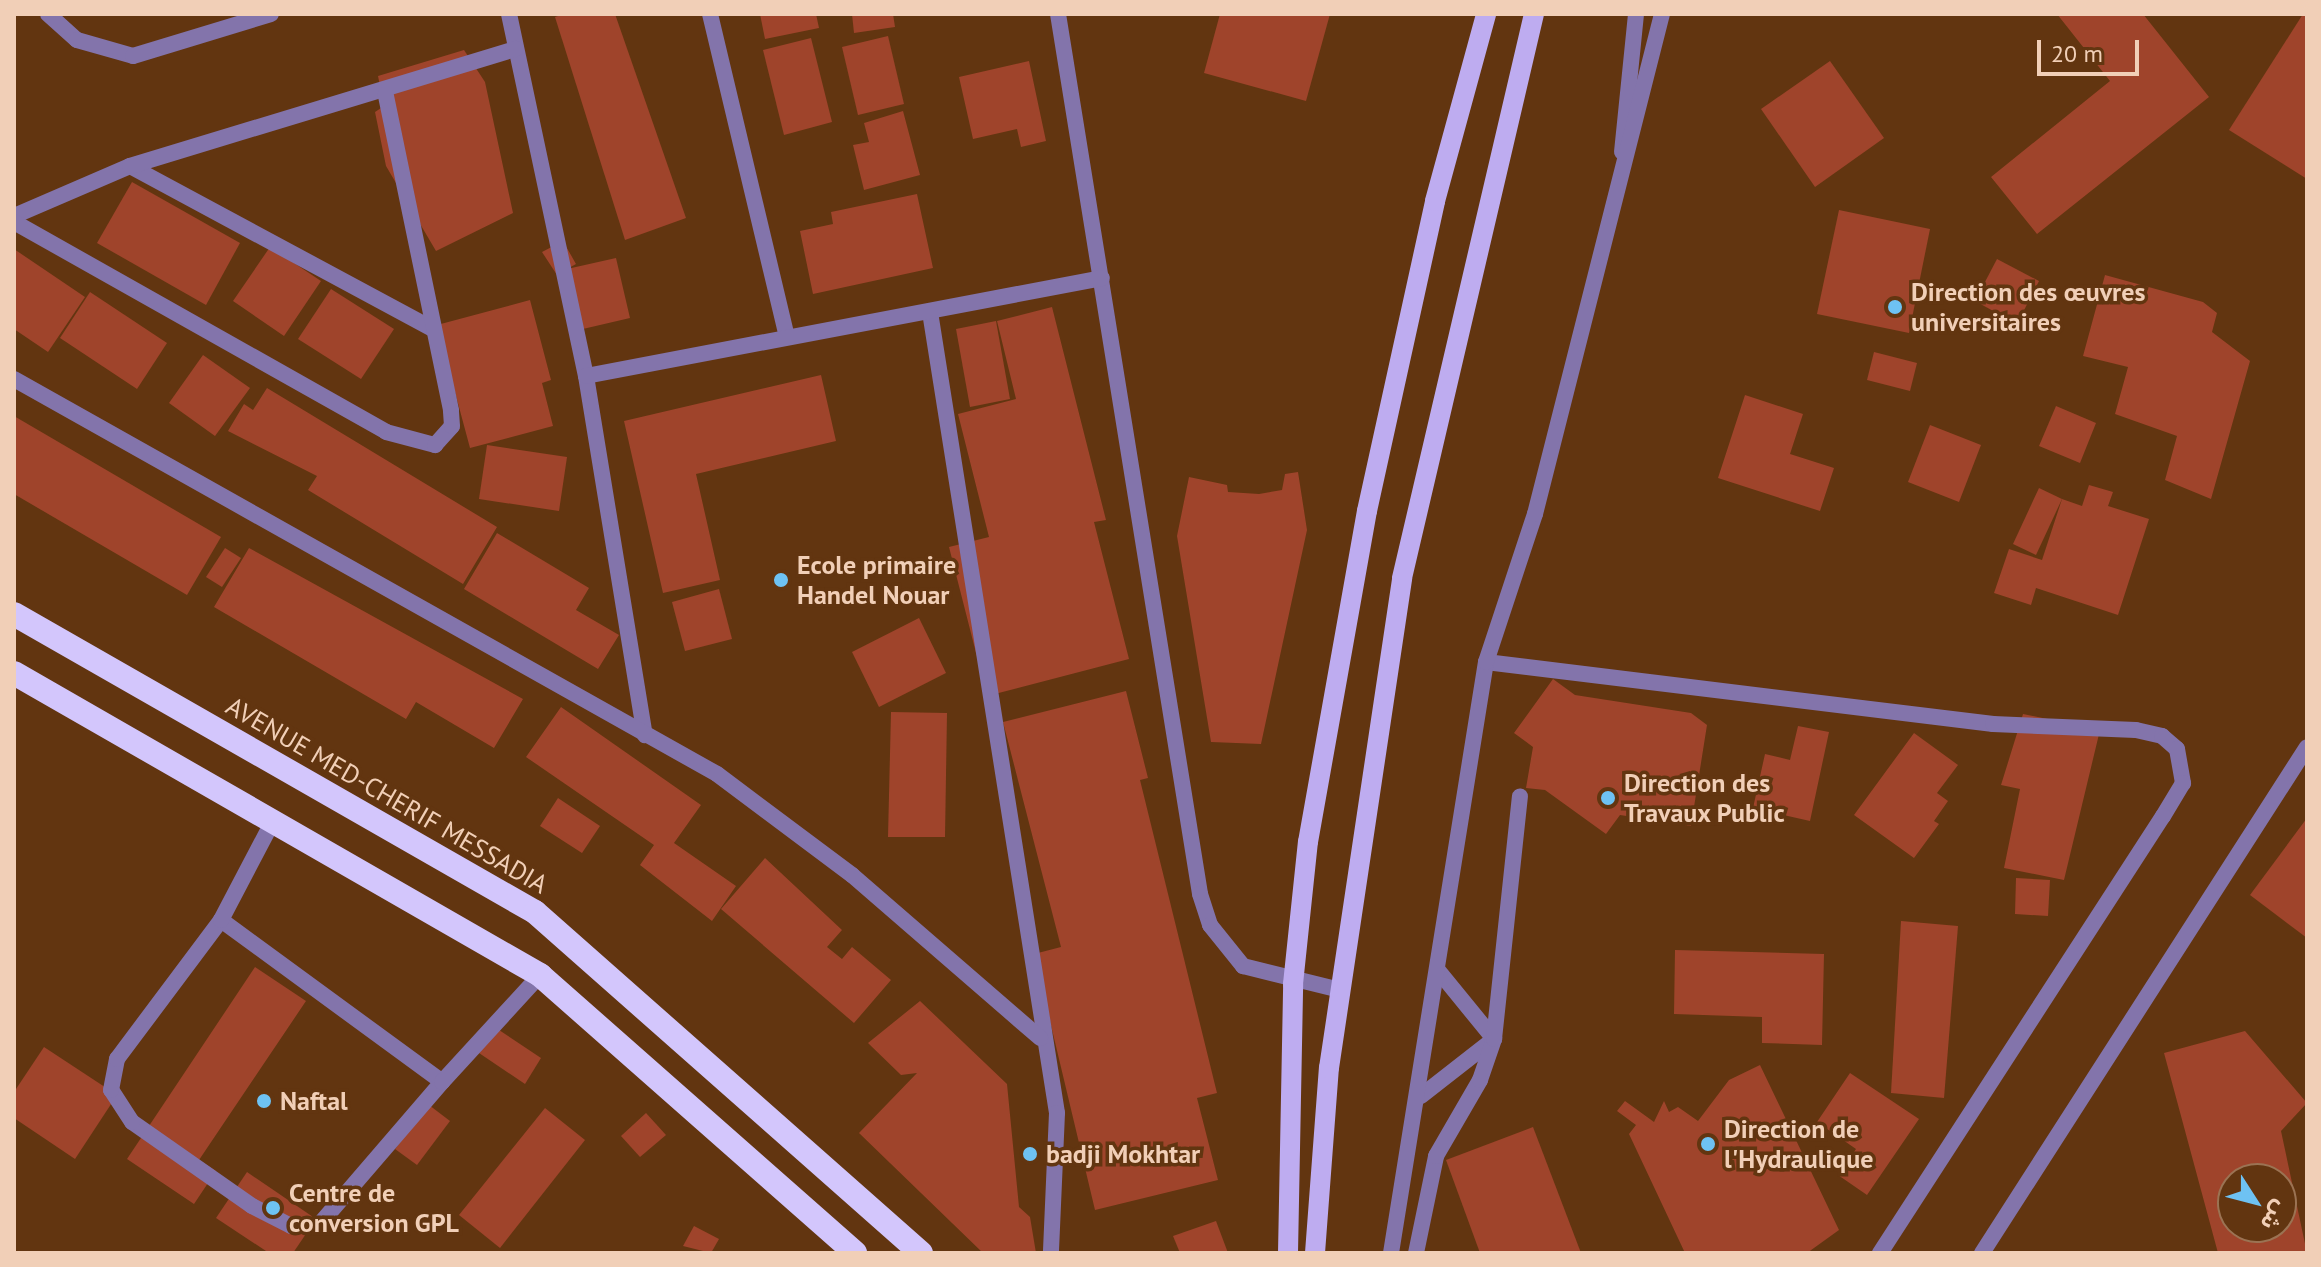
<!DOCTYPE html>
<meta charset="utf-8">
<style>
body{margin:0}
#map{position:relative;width:2321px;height:1267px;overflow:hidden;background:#623510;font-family:"PT Sans","Noto Sans Arabic",sans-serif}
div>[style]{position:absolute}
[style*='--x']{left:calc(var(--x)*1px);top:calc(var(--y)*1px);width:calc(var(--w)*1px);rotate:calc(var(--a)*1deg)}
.building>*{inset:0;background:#9f442b}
.lane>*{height:16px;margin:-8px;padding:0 8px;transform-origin:8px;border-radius:8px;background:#8374ab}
.street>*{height:16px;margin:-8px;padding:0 8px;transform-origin:8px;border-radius:8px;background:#8374ab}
.primary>*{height:20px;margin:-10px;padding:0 10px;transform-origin:10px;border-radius:10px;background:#beacf0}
.highway>*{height:24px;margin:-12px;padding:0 12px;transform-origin:12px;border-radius:12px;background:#d3c6fc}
.dots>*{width:22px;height:22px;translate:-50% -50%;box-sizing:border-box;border:4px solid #623510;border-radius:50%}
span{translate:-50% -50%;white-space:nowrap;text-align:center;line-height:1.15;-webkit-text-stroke:7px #623510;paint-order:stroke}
.poi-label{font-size:26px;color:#f1cfb7;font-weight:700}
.left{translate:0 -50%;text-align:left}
.street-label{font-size:26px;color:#f1cfb7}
.frame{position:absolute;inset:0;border:16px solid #f1cfb7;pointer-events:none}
.north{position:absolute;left:2217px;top:1163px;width:80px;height:80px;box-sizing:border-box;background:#623510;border:2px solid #9b7353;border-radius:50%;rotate:126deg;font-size:22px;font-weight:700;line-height:32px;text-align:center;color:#f1cfb7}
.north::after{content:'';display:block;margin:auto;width:28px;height:36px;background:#6ec2f3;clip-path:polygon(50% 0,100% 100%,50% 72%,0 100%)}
.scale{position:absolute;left:2037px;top:40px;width:102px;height:36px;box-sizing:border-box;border:4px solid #f1cfb7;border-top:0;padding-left:10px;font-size:24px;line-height:28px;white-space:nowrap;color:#f1cfb7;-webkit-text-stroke:6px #623510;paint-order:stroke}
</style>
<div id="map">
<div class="building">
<div style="clip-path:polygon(564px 14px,615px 14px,686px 218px,625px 240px,555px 17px)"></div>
<div style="clip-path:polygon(760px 14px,816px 14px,819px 28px,765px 39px)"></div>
<div style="clip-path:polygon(852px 14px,893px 14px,895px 27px,854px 33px)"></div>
<div style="clip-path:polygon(1220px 14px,1330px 14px,1306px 101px,1204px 73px)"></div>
<div style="clip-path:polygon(2057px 14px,2143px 14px,2209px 97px,2037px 234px,1991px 177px,2110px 81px)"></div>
<div style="clip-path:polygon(2303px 14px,2307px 14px,2307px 179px,2229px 130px)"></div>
<div style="clip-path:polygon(888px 36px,904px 104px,858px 115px,842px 47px)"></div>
<div style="clip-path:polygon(811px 38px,832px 122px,784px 135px,763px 50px)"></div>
<div style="clip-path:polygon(464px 50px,485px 82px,513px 213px,436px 251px,386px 166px,375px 112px,384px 106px,378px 76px)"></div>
<div style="clip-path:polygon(1029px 61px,1046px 141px,1021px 147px,1017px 129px,973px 139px,959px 77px)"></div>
<div style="clip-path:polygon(1830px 61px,1884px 138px,1815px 187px,1761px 109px)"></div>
<div style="clip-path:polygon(903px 111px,920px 175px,864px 190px,853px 145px,869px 142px,864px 123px)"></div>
<div style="clip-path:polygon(132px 182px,240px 243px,206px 305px,97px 243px)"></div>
<div style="clip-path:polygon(917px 194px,933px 268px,813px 294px,800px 231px,833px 224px,831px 212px)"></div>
<div style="clip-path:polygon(1839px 210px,1930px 229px,1909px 333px,1817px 314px)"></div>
<div style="clip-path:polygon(563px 241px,576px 264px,567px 269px,616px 258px,630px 318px,570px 332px,557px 275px,542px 252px)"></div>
<div style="clip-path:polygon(270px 247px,321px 281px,284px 336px,233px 301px)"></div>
<div style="clip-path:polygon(14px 249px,85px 297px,48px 352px,14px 329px)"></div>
<div style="clip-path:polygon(1997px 259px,2039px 281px,2017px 324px,1975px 301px)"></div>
<div style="clip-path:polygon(2105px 275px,2203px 302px,2217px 313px,2212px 332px,2250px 361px,2211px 499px,2165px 480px,2177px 436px,2115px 414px,2128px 367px,2083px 356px)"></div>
<div style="clip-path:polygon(331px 289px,394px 329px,361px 379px,298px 339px)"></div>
<div style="clip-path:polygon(90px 292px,167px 343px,137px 389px,60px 338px)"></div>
<div style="clip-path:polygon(530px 300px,551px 380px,542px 383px,553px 426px,470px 448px,437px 325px)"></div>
<div style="clip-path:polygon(1052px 307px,1106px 520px,1094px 522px,1129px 659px,987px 696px,949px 547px,989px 537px,958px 414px,1016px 399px,997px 321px)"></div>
<div style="clip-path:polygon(996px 321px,1010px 399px,970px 407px,956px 329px)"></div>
<div style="clip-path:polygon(1874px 352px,1917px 363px,1910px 391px,1867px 380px)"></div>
<div style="clip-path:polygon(203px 355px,250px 388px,215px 436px,169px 403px)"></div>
<div style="clip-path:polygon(821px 375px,836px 441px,696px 474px,720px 580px,663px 593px,624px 421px)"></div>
<div style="clip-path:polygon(267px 388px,497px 527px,463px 584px,308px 490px,317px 476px,228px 431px,244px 404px,253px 410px)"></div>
<div style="clip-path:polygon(1745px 395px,1803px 414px,1790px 454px,1834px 468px,1820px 511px,1718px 478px)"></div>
<div style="clip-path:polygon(2056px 406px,2096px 423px,2080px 463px,2039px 446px)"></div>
<div style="clip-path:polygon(14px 416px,221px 537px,187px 595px,14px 494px)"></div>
<div style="clip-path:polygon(1930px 425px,1981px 445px,1959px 502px,1908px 482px)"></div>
<div style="clip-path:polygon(487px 445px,567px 457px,559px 511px,479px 499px)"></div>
<div style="clip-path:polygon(1298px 472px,1307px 530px,1261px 744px,1211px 742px,1177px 536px,1189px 477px,1227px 485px,1228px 492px,1259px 494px,1282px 490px,1285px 474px)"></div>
<div style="clip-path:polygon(2089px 485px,2113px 492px,2108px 506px,2149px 519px,2118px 615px,2036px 588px,2031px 605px,1994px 593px,2009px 549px,2042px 560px,2062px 499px,2082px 506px)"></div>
<div style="clip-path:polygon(2039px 488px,2062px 499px,2036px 555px,2013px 544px)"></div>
<div style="clip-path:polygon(497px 533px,589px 588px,576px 610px,619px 635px,598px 669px,464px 589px)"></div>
<div style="clip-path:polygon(225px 548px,241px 558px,222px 587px,206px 577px)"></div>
<div style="clip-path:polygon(249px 548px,523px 699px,494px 748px,416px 702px,406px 719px,214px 607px)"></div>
<div style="clip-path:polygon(719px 589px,732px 639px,685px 651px,672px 602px)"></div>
<div style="clip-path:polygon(919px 618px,946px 673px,879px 707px,852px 652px)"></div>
<div style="clip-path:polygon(1553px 679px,1575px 695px,1691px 713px,1707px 725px,1691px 826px,1620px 815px,1606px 834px,1545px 790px,1526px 788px,1533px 747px,1514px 733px)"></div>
<div style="clip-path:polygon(1126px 691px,1148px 778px,1140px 780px,1217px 1093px,1197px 1098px,1218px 1180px,1095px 1210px,1034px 954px,1061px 947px,1003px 722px)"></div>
<div style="clip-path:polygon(561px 707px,701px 805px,674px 843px,736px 886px,712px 921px,640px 865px,654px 845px,526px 757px)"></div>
<div style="clip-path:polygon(891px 712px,947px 713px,945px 837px,888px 837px)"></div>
<div style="clip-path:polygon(2023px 714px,2100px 730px,2064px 880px,2004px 868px,2020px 789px,2001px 785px)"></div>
<div style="clip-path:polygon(1798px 726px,1829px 732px,1810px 821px,1753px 808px,1765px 754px,1790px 760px)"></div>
<div style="clip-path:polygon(1914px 733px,1958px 765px,1937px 793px,1948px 801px,1934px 821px,1939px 824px,1914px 858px,1854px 815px)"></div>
<div style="clip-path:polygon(558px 798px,600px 826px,582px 853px,540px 826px)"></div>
<div style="clip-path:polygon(2307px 818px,2307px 938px,2250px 895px)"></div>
<div style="clip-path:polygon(765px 858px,842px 930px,827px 947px,842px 959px,852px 947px,891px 980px,854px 1023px,721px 909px)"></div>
<div style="clip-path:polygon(2016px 878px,2050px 880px,2048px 916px,2015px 914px)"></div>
<div style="clip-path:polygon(1901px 921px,1958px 926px,1944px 1098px,1891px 1093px)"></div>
<div style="clip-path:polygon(1675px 950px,1824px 954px,1822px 1045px,1762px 1043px,1762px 1017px,1674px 1014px)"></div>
<div style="clip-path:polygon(255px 967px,306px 1001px,199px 1160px,216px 1171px,194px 1204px,127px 1159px)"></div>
<div style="clip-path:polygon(920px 1001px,1007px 1084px,1019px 1207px,1030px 1217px,1036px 1253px,983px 1253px,859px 1133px,917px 1073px,901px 1075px,868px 1043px)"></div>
<div style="clip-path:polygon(496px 1028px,541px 1058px,525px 1084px,479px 1053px)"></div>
<div style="clip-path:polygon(evenodd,2245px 1031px,2307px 1103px,2281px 1131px,2307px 1253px,2218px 1253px,2164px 1053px,2245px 1031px,2233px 1179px,2281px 1179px,2281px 1227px,2233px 1227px,2233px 1179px)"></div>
<div style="clip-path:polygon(44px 1047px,117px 1095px,75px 1159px,14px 1118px,14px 1092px)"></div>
<div style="clip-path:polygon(1760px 1065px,1839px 1230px,1807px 1253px,1685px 1253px,1629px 1134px,1636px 1125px,1617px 1111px,1625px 1101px,1654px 1122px,1664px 1101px,1669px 1112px,1678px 1107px,1698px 1121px,1729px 1080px)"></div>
<div style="clip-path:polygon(1850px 1073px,1919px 1119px,1867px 1195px,1838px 1175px,1856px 1149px,1817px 1122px)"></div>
<div style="clip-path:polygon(429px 1105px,450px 1121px,417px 1165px,395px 1149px)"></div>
<div style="clip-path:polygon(545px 1108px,585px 1140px,500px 1248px,459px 1215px)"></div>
<div style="clip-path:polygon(646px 1113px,666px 1135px,640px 1157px,621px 1136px)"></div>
<div style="clip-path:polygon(1533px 1127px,1581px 1253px,1480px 1253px,1446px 1160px)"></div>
<div style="clip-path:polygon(247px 1172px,316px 1219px,293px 1253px,269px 1253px,216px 1218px)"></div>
<div style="clip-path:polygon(1216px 1221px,1228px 1253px,1180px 1253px,1173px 1236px)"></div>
<div style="clip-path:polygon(694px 1226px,719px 1239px,711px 1253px,683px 1246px)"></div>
</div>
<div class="lane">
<div style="--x:1622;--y:152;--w:139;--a:-84.2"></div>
<div style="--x:1486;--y:662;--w:511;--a:6.97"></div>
<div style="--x:1993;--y:724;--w:143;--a:2.4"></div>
<div style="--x:2136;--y:730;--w:27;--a:13"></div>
<div style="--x:2162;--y:736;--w:20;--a:41"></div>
<div style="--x:2177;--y:749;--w:35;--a:80"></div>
<div style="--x:2183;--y:783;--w:39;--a:121"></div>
<div style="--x:2163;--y:816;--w:521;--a:122.93"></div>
<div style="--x:221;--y:920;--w:274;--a:36.2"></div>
<div style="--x:442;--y:1082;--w:189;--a:130.7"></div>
<div style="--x:319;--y:1225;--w:28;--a:178"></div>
<div style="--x:291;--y:1226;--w:44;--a:-152.9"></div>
<div style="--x:252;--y:1206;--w:146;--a:-145"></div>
<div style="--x:132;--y:1122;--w:38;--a:-123"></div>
<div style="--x:111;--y:1090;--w:32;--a:-79"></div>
<div style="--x:117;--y:1059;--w:174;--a:-53.2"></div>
<div style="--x:221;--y:920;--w:112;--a:-62.3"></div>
<div style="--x:442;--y:1082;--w:145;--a:-47.5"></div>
<div style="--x:1421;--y:1096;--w:93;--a:-38"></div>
<div style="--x:1494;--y:1039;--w:90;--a:-129.2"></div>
<div style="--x:1416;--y:1253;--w:99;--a:-78.3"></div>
<div style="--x:1436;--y:1156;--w:88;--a:-59.9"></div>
<div style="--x:1480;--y:1080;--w:43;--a:-71.1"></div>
<div style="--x:1494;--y:1039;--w:244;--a:-83.9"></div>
</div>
<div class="street">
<div style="--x:48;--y:14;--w:39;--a:42"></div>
<div style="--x:77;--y:40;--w:58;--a:15.9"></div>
<div style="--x:133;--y:56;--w:144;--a:-16.9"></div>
<div style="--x:509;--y:14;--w:370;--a:78"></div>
<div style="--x:586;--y:376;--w:364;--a:80.7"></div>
<div style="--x:710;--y:14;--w:331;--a:76.6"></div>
<div style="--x:1058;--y:14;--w:891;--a:80.83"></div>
<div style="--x:1200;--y:894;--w:33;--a:72"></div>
<div style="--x:1210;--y:925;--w:53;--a:51.2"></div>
<div style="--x:1243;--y:966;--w:100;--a:13.9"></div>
<div style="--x:130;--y:166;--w:342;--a:28.3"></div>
<div style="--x:14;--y:216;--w:126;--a:-23.3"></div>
<div style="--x:130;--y:166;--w:403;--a:-16.9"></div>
<div style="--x:14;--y:222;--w:427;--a:29.4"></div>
<div style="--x:386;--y:432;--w:51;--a:14.9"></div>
<div style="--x:435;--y:445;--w:25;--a:-48"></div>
<div style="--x:452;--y:426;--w:16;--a:-94"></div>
<div style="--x:451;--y:410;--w:322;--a:-101.7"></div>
<div style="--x:930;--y:312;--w:811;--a:80.99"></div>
<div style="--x:1057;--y:1113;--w:140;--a:92.5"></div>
<div style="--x:586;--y:376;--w:525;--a:-10.75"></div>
<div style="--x:14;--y:379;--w:806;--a:29.33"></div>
<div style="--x:717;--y:774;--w:169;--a:36.8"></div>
<div style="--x:852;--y:875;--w:249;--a:40.9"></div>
<div style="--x:1391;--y:1253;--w:599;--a:-80.87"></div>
<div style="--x:1486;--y:662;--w:156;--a:-71.7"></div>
<div style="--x:1535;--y:514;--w:516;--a:-75.75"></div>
<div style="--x:1982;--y:1253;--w:601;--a:-57.29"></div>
</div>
<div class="primary">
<div style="--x:1288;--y:1253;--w:269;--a:-88.9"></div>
<div style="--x:1293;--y:984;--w:143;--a:-84"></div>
<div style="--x:1308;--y:842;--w:336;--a:-79.9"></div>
<div style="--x:1367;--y:511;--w:317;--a:-77.6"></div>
<div style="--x:1435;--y:201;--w:194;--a:-74.7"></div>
<div style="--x:1315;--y:1253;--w:186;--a:-85.7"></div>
<div style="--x:1329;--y:1068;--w:495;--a:-81.5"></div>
<div style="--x:1402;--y:578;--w:579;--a:-76.83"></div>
</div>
<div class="highway">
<div style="--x:14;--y:614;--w:600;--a:29.77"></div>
<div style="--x:535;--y:912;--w:515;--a:41.46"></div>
<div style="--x:14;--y:673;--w:607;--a:29.86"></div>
<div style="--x:540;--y:975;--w:420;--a:41.4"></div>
</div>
<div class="dots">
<div style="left:1895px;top:307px;background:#6ec2f3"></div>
<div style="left:781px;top:580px;background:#6ec2f3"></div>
<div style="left:1608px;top:798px;background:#6ec2f3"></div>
<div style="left:264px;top:1101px;background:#6ec2f3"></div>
<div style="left:1708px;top:1144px;background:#6ec2f3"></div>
<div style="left:1030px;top:1154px;background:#6ec2f3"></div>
<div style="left:273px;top:1208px;background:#6ec2f3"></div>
</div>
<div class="poi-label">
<span class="left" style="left:1911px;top:307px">Direction des œuvres<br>universitaires</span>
<span class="left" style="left:797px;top:580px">Ecole primaire<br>Handel Nouar</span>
<span class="left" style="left:1624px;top:798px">Direction des<br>Travaux Public</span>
<span class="left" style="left:280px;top:1101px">Naftal</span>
<span class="left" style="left:1724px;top:1144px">Direction de<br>l'Hydraulique</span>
<span class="left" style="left:1046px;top:1154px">badji Mokhtar</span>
<span class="left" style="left:289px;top:1208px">Centre de<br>conversion GPL</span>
</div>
<div class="street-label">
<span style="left:387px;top:795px;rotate:30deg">AVENUE MED-CHERIF MESSADIA</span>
</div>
<div class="frame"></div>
<div class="north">ش</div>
<div class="scale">20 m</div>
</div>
